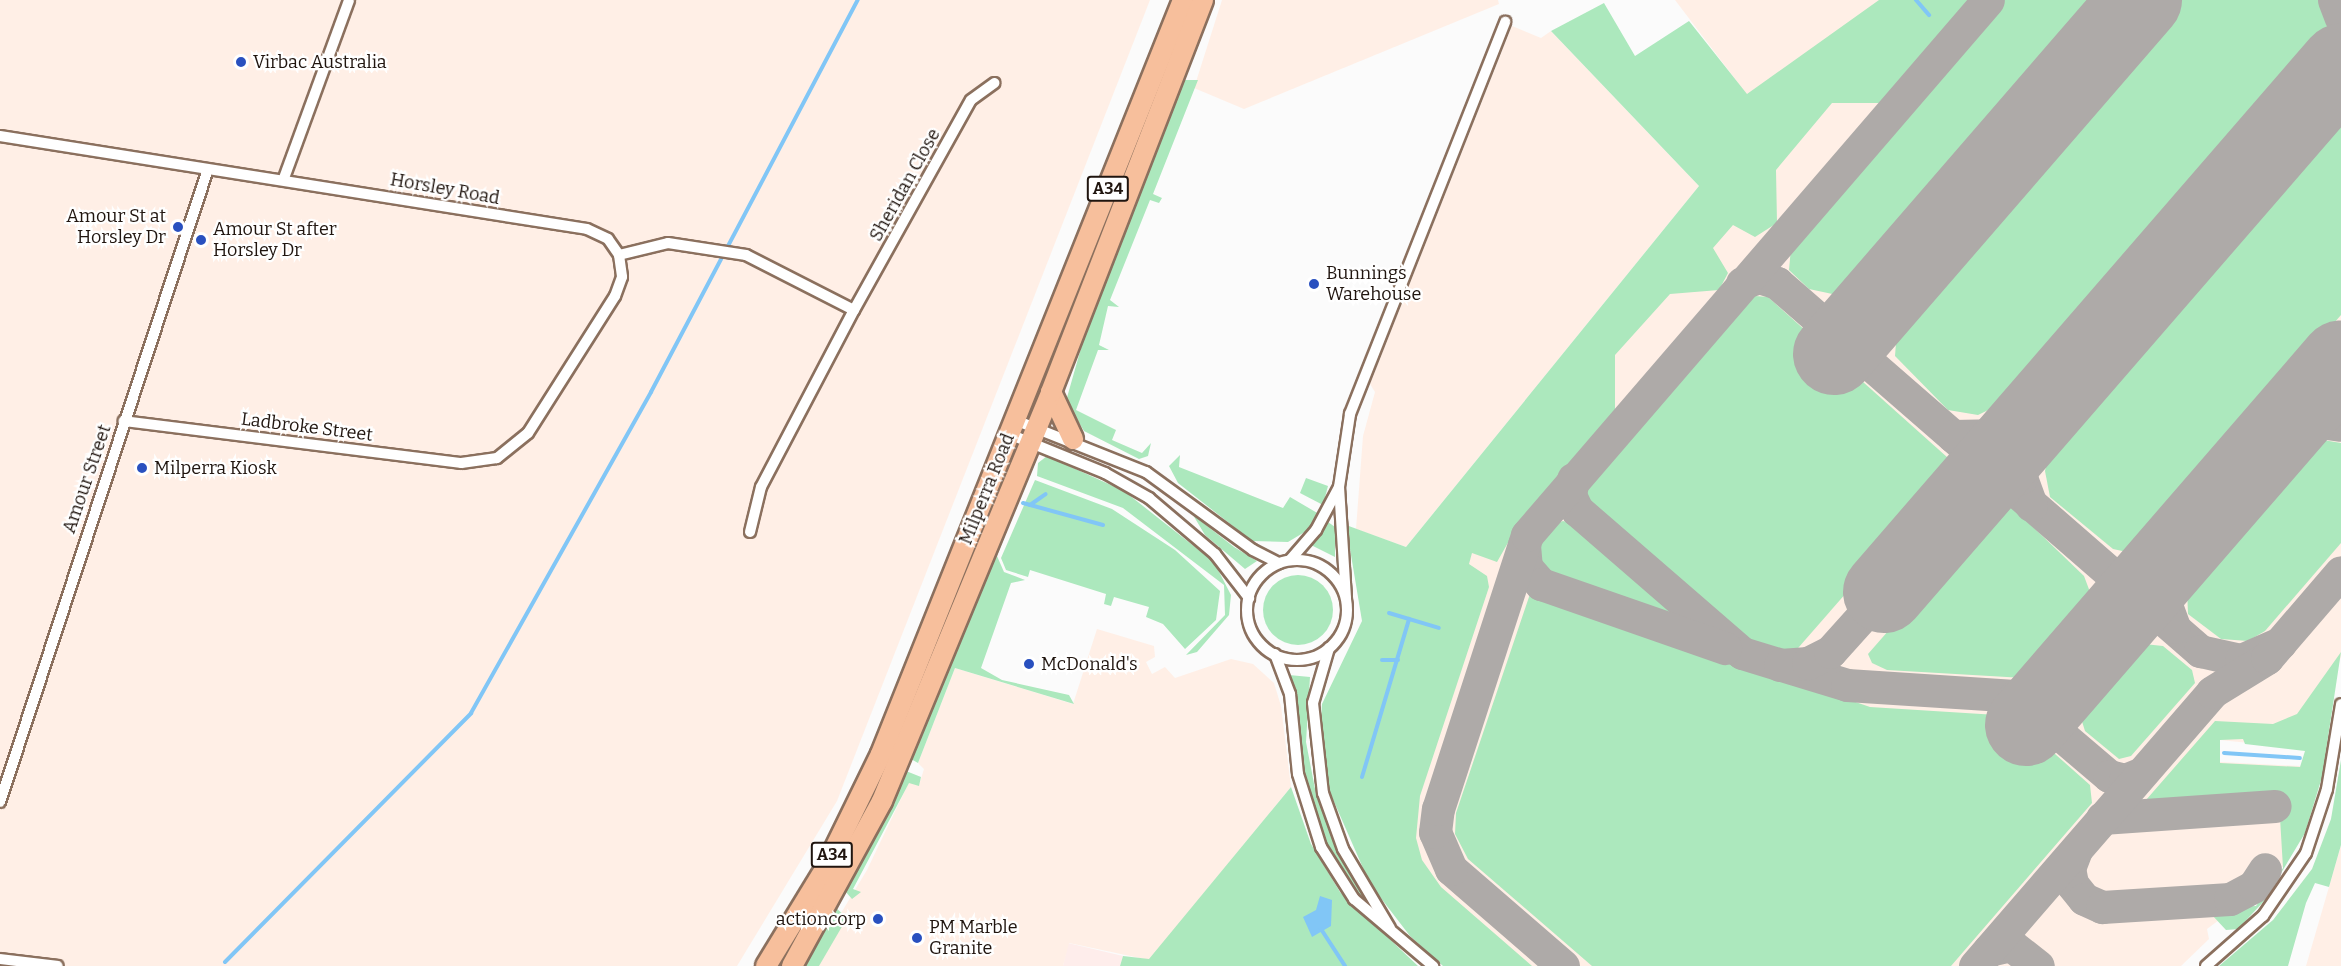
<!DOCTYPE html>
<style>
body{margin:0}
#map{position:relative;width:2341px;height:966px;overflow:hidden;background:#fbfbfb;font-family:Bitter,serif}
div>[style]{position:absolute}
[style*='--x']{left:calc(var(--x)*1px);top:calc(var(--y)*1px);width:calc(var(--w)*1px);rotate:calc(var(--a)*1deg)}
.commercial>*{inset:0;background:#feedeb}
.built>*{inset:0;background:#ffefe6}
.green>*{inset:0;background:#ace8bd}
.round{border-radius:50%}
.water>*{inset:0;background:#81c6f6}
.stream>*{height:4px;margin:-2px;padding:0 2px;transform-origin:2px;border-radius:2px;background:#81c6f6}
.taxiway>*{height:33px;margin:-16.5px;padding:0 16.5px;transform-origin:16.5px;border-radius:16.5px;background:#aeaaa8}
.runway>*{height:82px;margin:-41px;padding:0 41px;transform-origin:41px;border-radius:41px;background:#aeaaa8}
.roads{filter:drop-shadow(2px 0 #8b705e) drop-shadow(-2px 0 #8b705e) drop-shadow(0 2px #8b705e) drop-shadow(0 -2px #8b705e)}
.street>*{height:10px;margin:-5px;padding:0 5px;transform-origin:5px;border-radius:5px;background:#fff}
.street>.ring{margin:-5px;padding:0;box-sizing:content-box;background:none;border:10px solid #fff;border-radius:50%}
.highway>*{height:20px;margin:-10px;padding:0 10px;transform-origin:10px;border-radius:10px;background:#f7bf9c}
.dots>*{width:16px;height:16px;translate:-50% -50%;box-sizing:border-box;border:3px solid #fff;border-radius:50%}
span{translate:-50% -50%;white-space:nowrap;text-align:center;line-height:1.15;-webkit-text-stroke:4.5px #fff;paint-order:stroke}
.shield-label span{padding:2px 4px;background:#fff;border:2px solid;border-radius:4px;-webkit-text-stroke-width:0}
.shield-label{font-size:16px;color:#20150f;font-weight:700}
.poi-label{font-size:18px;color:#20150f}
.left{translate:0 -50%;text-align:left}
.right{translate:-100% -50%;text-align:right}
.street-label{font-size:18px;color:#20150f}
</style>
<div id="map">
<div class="commercial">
<div style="clip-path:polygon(1068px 943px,1123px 956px,1120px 966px,1063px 966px)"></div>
</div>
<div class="built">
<div style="clip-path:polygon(0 0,1150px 0,837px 801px,737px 966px,0 966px)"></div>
<div style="clip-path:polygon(1222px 0,1498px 0,1499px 4px,1244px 109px,1194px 88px)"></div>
<div style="clip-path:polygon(1675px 0,2341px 0,2341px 657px,2306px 749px,2220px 740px,2220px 762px,2300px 766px,2308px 806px,2287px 860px,2258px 904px,2248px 905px,2228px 924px,2219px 920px,2207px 929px,2209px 939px,2181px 966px,1483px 966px,1386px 827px,1481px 524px,1764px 117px)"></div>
<div style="clip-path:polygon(1512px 26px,1541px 38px,1551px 31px,1699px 186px,1406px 547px,1356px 529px,1363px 436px,1375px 392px,1370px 384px)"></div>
<div style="clip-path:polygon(1097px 629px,1154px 646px,1155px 657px,1146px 662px,1152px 674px,1165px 667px,1175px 678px,1231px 659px,1253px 664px,1274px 683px,1281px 706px,1291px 787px,1149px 960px,1069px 943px,1063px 966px,809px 966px,867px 870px,909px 782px,919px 785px,924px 769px,918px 763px,955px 668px,1073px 704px)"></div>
<div style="clip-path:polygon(2341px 845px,2341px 966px,2306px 966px,2329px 887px)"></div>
</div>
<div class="green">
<div style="clip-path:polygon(1879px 0,1971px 0,1881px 103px,1832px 103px,1776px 170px,1777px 223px,1755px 237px,1733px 225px,1713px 248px,1728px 273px,1719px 290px,1670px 294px,1615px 355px,1615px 410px,1522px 518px,1497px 562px,1472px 553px,1469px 564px,1487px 576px,1489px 587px,1420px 796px,1416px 838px,1422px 860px,1441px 887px,1532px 966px,1443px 966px,1410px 936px,1370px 884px,1328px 788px,1320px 734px,1322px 704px,1362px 621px,1346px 525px,1406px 547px,1699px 186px,1551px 31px,1604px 3px,1635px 56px,1689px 21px,1747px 94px)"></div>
<div style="clip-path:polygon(2004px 0,2114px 0,1866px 284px,1837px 295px,1809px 289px,1789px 270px,1791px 248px)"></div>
<div style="clip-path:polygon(2169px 0,2320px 0,2331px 34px,2017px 396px,1978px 415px,1948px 410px,1895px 356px,1898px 316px)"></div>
<div style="clip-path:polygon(1182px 80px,1198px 80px,1153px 194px,1162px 198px,1159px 203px,1150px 200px,1110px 300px,1119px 307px,1108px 306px,1099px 345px,1109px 350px,1098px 350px,1076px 410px,1116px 430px,1112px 440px,1142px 453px,1151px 443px,1148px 456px,1139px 459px,1084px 431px,1066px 401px,1093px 306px)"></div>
<div style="clip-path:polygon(2341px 117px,2341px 315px,2140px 545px,2127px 552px,2113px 549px,2050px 497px,2045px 471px,2051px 443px,2330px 121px)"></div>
<div style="clip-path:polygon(1755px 296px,1768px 297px,1957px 466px,1792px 655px,1754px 649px,1592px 510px,1585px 498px,1591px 478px,1742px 302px)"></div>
<div style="clip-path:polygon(2323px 440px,2341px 443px,2341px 543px,2265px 631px,2248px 641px,2221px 639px,2188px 614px,2187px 588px)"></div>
<div style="clip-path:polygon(1180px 455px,1179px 467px,1283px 508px,1290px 497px,1319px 514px,1308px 530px,1288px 542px,1252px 541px,1178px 483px,1169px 466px)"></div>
<div style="clip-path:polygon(1047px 456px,1124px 491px,1214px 562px,1231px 595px,1229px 615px,1197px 652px,1186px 655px,1225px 615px,1224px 585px,1123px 508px,1037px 476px,1038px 463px)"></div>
<div style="clip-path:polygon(1306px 478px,1328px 486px,1323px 505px,1300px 493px)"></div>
<div style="clip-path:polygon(1035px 480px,1112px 509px,1175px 550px,1220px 591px,1216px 620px,1185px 649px,1163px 624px,1146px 617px,1149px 607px,1114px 597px,1111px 606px,1104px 604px,1106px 594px,1030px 570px,1028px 577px,1006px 570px,1001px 558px)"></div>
<div style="clip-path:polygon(2000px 503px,2009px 504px,2084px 576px,2090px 592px,2085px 607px,2024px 678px,1887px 670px,1872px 663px,1868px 654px)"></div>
<div style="clip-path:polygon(1193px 515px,1234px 547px,1257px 561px,1245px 569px,1205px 535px)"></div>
<div style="clip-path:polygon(1012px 517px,997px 556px,1004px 572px,1025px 580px,1011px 583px,981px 668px,1002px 680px,1069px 695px,1074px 704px,955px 668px,918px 763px,911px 759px)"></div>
<div style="clip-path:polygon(1563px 521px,1579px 525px,1694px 625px,1547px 577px,1538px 565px,1537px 546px,1548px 527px)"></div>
<div style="clip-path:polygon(1328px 522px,1335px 527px,1335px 557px,1311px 545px)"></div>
<div class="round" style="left:1263px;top:575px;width:70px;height:70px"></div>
<div style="clip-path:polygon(1531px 591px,1870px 707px,1997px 715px,1994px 720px,2034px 757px,2046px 746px,2090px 785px,2092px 803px,1951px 966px,1592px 966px,1468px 859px,1455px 834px,1456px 813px)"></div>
<div style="clip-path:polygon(2144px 644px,2163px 646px,2192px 670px,2195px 683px,2131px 756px,2119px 759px,2085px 731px,2080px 715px)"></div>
<div style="clip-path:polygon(evenodd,2341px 652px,2322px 777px,2305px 833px,2265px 900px,2238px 929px,2226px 930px,2212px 915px,2220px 907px,2256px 906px,2283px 868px,2279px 801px,2147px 809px,2146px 800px,2215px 721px,2273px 724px,2297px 714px,2341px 652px,2243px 739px,2245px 744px,2305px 751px,2300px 767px,2220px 763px,2220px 740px,2243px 739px)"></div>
<div style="clip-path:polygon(1289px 675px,1310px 677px,1306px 742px,1316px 794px,1344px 863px,1377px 913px,1352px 888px,1319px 831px,1303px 777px)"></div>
<div style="clip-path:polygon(2341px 760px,2341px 845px,2329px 887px,2315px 883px,2306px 903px,2288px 966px,2219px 966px,2273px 920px,2312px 869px,2331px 819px)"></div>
<div style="clip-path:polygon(906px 771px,921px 777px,919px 786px,909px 783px,853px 889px,861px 892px,852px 899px,845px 891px)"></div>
<div style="clip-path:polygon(1291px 787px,1311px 844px,1340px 892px,1418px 966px,1120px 966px,1123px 956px,1149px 959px)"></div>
<div style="clip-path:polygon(835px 907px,847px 918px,819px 966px,801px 966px)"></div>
</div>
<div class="water">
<div style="clip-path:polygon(1320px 896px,1332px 900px,1331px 926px,1312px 937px,1303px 917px,1316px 910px)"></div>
</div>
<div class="stream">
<div style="--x:1916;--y:0;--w:20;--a:49"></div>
<div style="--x:1023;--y:503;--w:83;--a:15.4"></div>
<div style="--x:1030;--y:505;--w:19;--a:-35"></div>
<div style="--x:1389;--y:613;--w:52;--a:16.7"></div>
<div style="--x:1382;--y:660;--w:16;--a:0"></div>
<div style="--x:2224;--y:753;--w:76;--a:3.8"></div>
<div style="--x:1362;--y:777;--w:165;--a:-73.4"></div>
<div style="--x:1321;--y:929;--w:44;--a:57"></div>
<div style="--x:225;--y:962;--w:350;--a:-45.3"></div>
<div style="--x:471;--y:713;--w:368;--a:-60.7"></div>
<div style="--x:651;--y:392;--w:443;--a:-62.2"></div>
</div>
<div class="taxiway">
<div style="--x:2334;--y:0;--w:19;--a:69"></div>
<div style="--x:2305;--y:105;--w:58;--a:-52"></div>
<div style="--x:2232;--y:191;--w:113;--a:-47.9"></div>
<div style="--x:2308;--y:107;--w:35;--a:-22"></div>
<div style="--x:1742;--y:283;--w:18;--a:-19"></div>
<div style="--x:1759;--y:277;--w:19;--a:18"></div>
<div style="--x:1777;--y:283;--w:561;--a:41.02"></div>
<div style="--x:2200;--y:651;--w:42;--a:12.4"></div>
<div style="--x:2241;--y:660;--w:43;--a:-23.6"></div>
<div style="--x:2341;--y:365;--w:29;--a:104"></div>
<div style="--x:2334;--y:393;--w:26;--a:74"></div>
<div style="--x:1953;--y:436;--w:50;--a:-1.1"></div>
<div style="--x:2003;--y:435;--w:43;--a:-32.6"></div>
<div style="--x:1573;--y:479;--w:16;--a:101"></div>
<div style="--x:1570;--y:495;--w:17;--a:65"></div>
<div style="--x:1577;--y:510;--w:218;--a:40.9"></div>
<div style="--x:1742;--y:653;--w:110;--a:16.9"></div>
<div style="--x:1847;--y:685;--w:168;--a:3.7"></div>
<div style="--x:2015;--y:696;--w:123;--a:40.4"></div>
<div style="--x:2109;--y:776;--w:16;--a:14"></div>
<div style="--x:2125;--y:780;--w:16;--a:-22"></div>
<div style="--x:2031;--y:505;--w:29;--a:-110"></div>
<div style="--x:2021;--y:478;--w:40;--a:-85.7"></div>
<div style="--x:2024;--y:438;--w:131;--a:-51.2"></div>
<div style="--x:1524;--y:545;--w:22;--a:85"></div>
<div style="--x:1526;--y:567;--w:23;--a:49"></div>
<div style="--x:1541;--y:584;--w:195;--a:19.2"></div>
<div style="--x:2174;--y:627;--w:37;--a:-110"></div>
<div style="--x:2161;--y:592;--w:38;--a:-70"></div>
<div style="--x:2174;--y:556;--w:164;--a:-48.9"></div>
<div style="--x:2282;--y:432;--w:27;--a:-27"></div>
<div style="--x:2306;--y:420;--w:35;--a:8"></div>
<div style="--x:1780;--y:665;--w:28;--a:-4"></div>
<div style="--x:1808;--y:663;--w:25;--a:-27"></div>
<div style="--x:1830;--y:652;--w:81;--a:-48"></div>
<div style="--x:2102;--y:818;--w:173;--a:-4"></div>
<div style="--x:2076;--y:850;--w:19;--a:111"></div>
<div style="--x:2069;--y:868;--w:16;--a:79"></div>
<div style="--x:2072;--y:884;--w:19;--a:51"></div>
<div style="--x:2084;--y:899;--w:20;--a:24"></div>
<div style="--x:2102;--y:907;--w:128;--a:-3.6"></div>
<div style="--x:2230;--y:899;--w:27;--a:-28"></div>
<div style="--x:2254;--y:886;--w:20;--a:-57"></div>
<div style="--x:1989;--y:950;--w:23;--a:-13"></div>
<div style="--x:2011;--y:945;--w:34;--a:38"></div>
<div style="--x:1563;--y:966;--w:148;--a:-139.1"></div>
<div style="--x:1451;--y:869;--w:40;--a:-113.4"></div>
<div style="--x:1435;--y:832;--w:23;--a:-83"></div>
<div style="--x:1438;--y:809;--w:288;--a:-72"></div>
<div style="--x:1527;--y:535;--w:706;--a:-49.25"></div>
<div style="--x:1975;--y:966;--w:362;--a:-49.1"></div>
<div style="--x:2212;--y:692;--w:65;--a:-31.7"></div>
<div style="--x:2267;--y:658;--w:113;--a:-49.3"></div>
</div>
<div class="runway">
<div style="--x:1834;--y:354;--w:469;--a:-49.1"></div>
<div style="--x:1884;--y:592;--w:698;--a:-49.07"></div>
<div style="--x:2026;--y:725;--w:481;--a:-49.1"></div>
</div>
<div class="roads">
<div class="street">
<div style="--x:0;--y:136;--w:594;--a:9"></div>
<div style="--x:587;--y:229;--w:23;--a:25"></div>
<div style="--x:608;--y:239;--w:19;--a:55"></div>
<div style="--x:619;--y:255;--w:22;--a:82"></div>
<div style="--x:622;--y:277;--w:20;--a:110"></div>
<div style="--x:615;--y:296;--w:162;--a:122.4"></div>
<div style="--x:528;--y:433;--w:40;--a:141"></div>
<div style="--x:497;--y:458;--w:36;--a:172"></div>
<div style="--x:461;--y:463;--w:340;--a:-172.9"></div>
<div style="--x:284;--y:178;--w:189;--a:-69.9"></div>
<div style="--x:619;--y:255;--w:50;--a:-13.8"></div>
<div style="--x:668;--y:243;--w:79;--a:8.7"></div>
<div style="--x:746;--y:255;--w:121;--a:27"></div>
<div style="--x:1015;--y:420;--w:141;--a:21.7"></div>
<div style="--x:1146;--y:472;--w:132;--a:36.1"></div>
<div style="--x:1253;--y:550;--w:29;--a:27"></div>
<div style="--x:1009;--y:434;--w:104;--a:22.1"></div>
<div style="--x:1105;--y:473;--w:51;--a:29.6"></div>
<div style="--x:1149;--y:498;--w:87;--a:40.3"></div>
<div style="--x:1215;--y:554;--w:56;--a:52.3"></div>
<div style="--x:750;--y:532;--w:46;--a:-76.3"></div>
<div style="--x:761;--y:487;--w:200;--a:-62.3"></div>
<div style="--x:854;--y:310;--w:240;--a:-60.9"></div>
<div style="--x:971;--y:100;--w:29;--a:-36"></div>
<div style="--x:1290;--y:560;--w:40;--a:-49"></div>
<div style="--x:1316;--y:530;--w:49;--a:-61.9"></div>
<div class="ring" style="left:1247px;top:560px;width:90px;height:90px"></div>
<div style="--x:1346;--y:598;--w:111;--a:-93.6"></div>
<div style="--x:1339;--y:487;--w:74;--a:-81.4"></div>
<div style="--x:1350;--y:414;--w:422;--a:-68.4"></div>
<div style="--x:1329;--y:648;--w:57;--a:106.2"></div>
<div style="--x:1313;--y:703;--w:91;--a:83.7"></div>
<div style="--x:1323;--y:793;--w:59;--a:70.3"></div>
<div style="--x:1343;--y:849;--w:92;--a:59.3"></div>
<div style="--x:1275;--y:654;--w:43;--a:69.4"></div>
<div style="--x:1290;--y:694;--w:80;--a:84.3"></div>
<div style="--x:1298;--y:774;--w:77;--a:72.5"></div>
<div style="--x:1321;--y:847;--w:62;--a:57.6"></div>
<div style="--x:1354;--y:899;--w:104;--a:40.3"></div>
<div style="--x:0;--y:802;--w:666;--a:-71.81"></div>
<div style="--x:0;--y:959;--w:58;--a:6.9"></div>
<div style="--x:2206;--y:966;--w:76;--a:-41.3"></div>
<div style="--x:2263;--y:916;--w:76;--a:-55.7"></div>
<div style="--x:2306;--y:853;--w:67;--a:-71.8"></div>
<div style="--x:2327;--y:789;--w:86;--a:-80.6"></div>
</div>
<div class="highway">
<div style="--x:1051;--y:392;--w:52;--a:64.9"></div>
<div style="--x:766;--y:966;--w:111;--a:-58.6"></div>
<div style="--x:824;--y:871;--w:130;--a:-64"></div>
<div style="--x:881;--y:754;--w:812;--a:-68.17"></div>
<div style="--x:792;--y:966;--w:188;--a:-61.4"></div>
<div style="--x:882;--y:801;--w:443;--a:-67.5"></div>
<div style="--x:1051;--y:392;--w:420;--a:-68.8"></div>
</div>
</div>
<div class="dots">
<div style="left:241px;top:62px;background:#2950bf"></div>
<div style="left:178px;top:227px;background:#2950bf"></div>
<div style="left:201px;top:240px;background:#2950bf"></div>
<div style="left:1314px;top:284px;background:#2950bf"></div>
<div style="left:142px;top:468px;background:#2950bf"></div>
<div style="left:1029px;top:664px;background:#2950bf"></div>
<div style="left:878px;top:919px;background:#2950bf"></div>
<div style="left:917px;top:938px;background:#2950bf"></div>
</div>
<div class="shield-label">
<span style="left:1108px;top:189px">A34</span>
<span style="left:832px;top:855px">A34</span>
</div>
<div class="poi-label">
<span class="left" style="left:253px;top:62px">Virbac Australia</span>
<span class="right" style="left:166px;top:227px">Amour St at<br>Horsley Dr</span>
<span class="left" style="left:213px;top:240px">Amour St after<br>Horsley Dr</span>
<span class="left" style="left:1326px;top:284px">Bunnings<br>Warehouse</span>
<span class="left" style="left:154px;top:468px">Milperra Kiosk</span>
<span class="left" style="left:1041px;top:664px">McDonald's</span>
<span class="right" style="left:866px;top:919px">actioncorp</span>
<span class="left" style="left:929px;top:938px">PM Marble<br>Granite</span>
</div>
<div class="street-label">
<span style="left:905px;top:185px;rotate:-61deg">Sheridan Close</span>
<span style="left:445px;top:189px;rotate:10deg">Horsley Road</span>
<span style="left:307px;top:427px;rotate:7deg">Ladbroke Street</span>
<span style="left:87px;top:479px;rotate:-71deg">Amour Street</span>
<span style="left:987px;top:489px;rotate:-68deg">Milperra Road</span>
</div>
</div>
